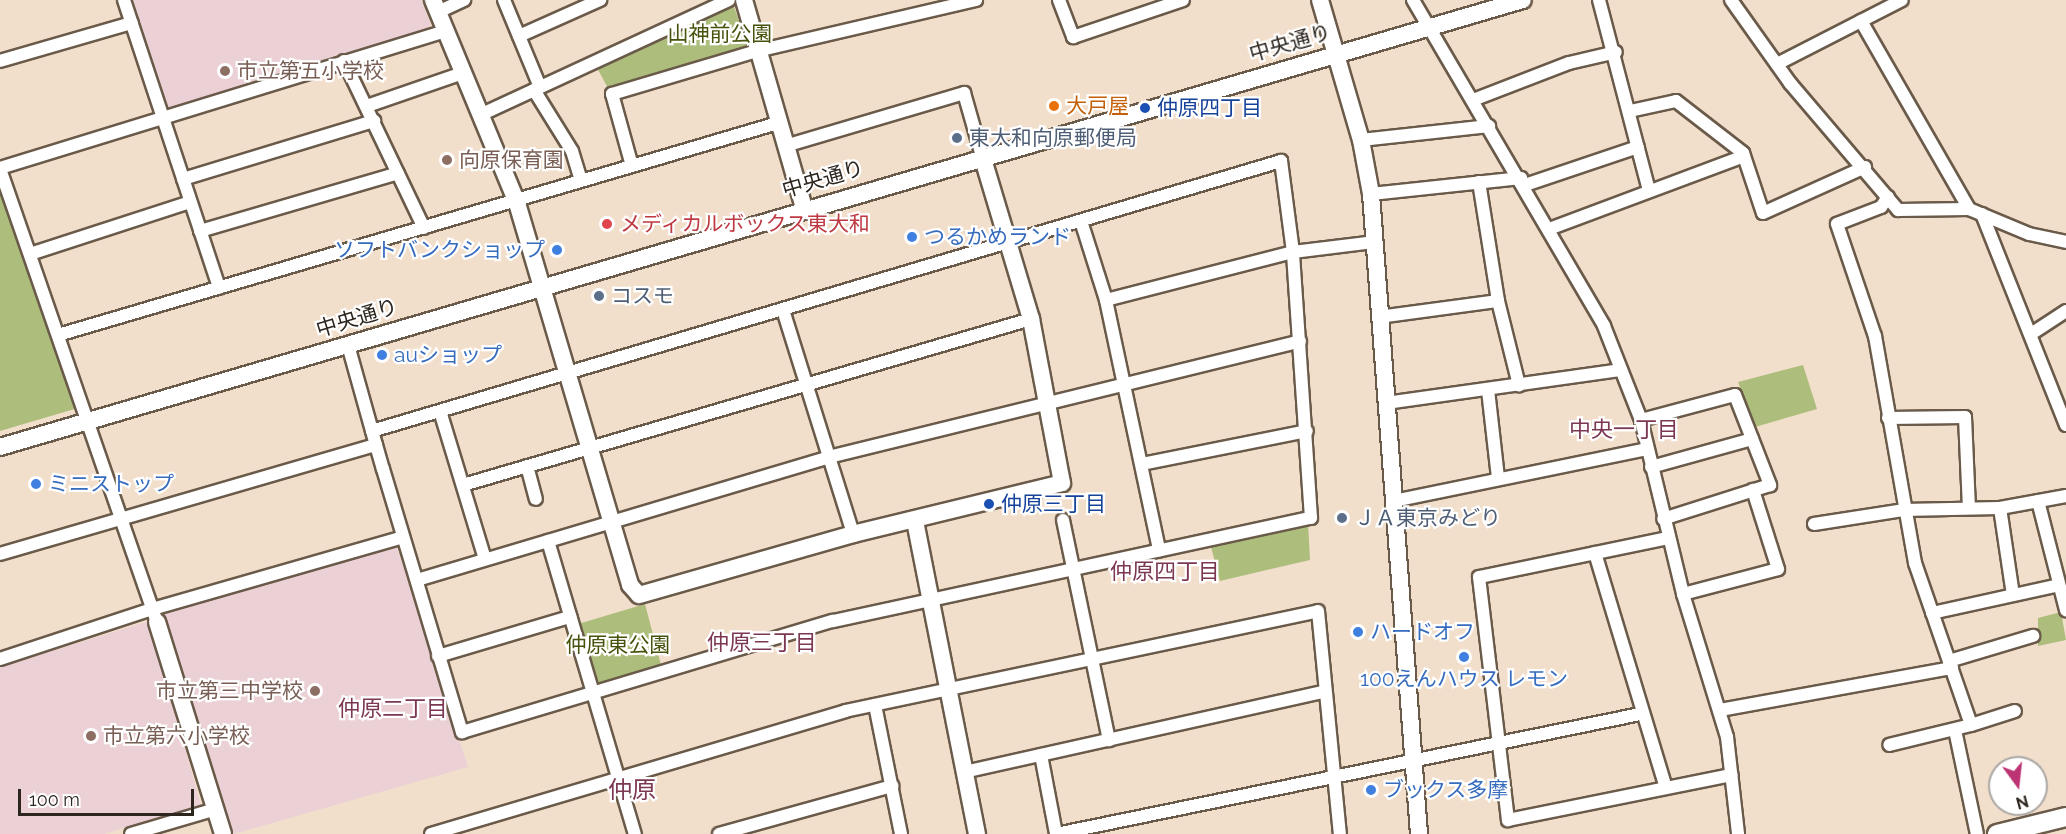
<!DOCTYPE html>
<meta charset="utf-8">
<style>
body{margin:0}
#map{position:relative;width:2066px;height:834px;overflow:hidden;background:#f2dfcb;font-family:Raleway,"Noto Sans JP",sans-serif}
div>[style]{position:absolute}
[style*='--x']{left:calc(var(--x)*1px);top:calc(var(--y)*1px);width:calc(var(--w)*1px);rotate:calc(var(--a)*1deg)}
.industrial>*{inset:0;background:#ebd1d5}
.green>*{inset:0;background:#adbd7c}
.roads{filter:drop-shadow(2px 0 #6a5a49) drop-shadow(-2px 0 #6a5a49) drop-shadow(0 2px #6a5a49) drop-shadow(0 -2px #6a5a49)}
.street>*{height:12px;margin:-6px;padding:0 6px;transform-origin:6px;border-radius:6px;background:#fff}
.secondary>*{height:16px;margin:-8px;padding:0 8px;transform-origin:8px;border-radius:8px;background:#fff}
.primary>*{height:18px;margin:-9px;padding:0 9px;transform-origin:9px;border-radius:9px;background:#fff}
.dots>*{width:16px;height:16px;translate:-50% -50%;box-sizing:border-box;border:3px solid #fff;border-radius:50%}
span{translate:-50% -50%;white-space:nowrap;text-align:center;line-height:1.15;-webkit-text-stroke:4.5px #fff;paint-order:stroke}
.park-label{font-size:21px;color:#47530c}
.street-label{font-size:21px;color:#2d261f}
.education-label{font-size:21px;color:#785e54}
.left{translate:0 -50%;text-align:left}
.right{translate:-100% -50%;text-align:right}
.food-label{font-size:21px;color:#c56008}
.transit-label{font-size:21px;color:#164399}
.service-label{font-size:21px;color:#4e5e75}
.health-label{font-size:21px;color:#be3a42}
.shop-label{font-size:21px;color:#366cbe}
.neighbourhood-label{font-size:22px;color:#7c3853}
.quarter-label{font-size:24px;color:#7c3853}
.north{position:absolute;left:1988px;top:756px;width:60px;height:60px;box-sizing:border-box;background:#fff;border:2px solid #aba8a5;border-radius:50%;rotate:165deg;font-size:16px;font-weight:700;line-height:24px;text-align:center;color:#2d261f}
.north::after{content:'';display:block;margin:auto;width:21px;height:27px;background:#bc3473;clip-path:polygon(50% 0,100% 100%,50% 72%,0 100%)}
.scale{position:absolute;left:18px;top:789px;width:176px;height:27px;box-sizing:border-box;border:3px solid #2d261f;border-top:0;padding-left:8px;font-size:18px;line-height:21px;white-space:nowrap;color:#2d261f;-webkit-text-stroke:4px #fff;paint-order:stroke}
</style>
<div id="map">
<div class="industrial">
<div style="clip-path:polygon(131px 0,421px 0,431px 24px,427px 31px,167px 112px)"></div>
<div style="clip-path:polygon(396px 544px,468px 767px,234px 834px,162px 614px)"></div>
<div style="clip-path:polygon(149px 621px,201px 805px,104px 834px,0 834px,0 667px)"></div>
</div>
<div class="green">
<div style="clip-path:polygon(733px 4px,747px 43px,743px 50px,609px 90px,596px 66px)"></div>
<div style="clip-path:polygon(0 183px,78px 408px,0 431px)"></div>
<div style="clip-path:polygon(1803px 365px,1817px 409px,1755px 427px,1738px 382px)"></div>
<div style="clip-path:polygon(1308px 523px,1310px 560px,1220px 581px,1210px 543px)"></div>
<div style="clip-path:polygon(645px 604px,661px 665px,602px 683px,593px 680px,578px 624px)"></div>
<div style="clip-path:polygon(2061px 612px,2066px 640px,2038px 646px,2038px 618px)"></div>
</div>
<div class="roads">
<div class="street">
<div style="--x:124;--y:0;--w:303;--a:71.7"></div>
<div style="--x:504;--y:0;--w:94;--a:67.5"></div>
<div style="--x:1059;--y:0;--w:40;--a:69"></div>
<div style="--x:1073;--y:37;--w:116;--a:-18.6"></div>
<div style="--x:1413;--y:0;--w:378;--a:59.6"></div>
<div style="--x:1604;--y:326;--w:101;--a:68.5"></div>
<div style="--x:1641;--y:420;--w:179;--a:76.4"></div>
<div style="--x:1683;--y:594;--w:150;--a:72.9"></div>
<div style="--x:1727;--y:737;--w:98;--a:83.5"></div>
<div style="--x:1599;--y:0;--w:197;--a:75.3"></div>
<div style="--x:1731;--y:0;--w:102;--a:54.6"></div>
<div style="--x:1790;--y:83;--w:167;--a:49.6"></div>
<div style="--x:1898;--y:210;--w:71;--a:-0.8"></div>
<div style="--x:1969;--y:209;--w:65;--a:22.6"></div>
<div style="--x:2029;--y:234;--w:38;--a:12"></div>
<div style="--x:438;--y:12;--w:29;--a:-25"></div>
<div style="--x:1861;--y:21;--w:217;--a:60.1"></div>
<div style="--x:519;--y:36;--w:89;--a:-24"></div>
<div style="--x:0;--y:61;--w:137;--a:-16.1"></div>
<div style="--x:344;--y:61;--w:185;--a:64.4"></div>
<div style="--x:1777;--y:64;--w:140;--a:-27.1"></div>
<div style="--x:534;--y:90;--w:72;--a:58.1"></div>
<div style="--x:572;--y:151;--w:31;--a:73"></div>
<div style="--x:1473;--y:100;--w:103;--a:-21.1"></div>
<div style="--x:1569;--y:63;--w:48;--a:-13.2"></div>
<div style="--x:367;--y:106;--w:102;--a:-19"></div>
<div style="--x:1630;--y:111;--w:47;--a:-12.3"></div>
<div style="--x:1676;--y:101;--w:85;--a:37.8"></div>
<div style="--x:1743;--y:153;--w:63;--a:71.6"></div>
<div style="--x:1763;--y:213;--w:112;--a:-24.3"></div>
<div style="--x:480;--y:115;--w:274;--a:-24.8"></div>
<div style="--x:1361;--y:140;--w:129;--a:-6.2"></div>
<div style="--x:785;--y:146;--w:187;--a:-16.5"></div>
<div style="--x:964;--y:93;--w:66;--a:74.1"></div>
<div style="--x:632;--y:166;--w:75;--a:-105.5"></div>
<div style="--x:612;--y:94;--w:151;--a:-16.5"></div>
<div style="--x:757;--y:51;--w:225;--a:-13.1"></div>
<div style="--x:0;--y:168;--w:467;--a:-17.1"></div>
<div style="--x:0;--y:169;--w:479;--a:70.9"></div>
<div style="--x:183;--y:179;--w:200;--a:-16.9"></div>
<div style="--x:1479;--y:182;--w:121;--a:80.9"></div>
<div style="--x:1498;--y:301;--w:87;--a:76"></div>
<div style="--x:1525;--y:185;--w:119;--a:-18.6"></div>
<div style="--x:1371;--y:194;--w:151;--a:-6.1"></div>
<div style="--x:1888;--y:197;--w:12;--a:125"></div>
<div style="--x:1881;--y:207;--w:47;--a:158.9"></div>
<div style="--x:1837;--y:224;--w:118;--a:71.3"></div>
<div style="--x:1875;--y:336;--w:230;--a:80"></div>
<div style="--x:1915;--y:563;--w:171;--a:70.9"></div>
<div style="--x:1971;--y:725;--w:84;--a:166.3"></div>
<div style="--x:1982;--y:214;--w:227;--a:68.3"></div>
<div style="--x:1081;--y:221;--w:83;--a:72.4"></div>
<div style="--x:1106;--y:300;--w:256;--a:78"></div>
<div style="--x:1549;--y:229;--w:208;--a:-20.5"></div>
<div style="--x:200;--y:231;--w:206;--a:-16.3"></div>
<div style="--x:30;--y:254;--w:168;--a:-18"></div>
<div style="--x:1106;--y:300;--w:193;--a:-14.4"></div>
<div style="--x:1293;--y:252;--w:83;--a:-7"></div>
<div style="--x:783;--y:310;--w:235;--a:72.6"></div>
<div style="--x:1379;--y:317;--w:120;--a:-7.7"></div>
<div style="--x:2031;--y:334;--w:42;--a:-33.3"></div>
<div style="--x:58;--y:335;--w:751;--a:-16.41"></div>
<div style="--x:348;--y:345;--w:89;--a:74.4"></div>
<div style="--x:372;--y:431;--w:15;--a:74"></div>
<div style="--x:376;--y:445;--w:25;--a:74"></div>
<div style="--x:383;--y:469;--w:275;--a:73.3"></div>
<div style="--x:462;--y:732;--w:387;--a:-16.7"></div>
<div style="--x:833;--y:621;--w:489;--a:-12.2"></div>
<div style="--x:1311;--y:518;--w:267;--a:-93.9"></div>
<div style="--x:1293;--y:252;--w:92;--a:-97.5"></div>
<div style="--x:1281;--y:161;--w:948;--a:163.46"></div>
<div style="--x:1488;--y:390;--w:89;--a:83.5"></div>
<div style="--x:1386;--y:403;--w:236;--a:-8"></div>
<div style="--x:440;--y:411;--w:155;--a:73.1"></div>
<div style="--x:1888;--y:418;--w:77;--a:-0.7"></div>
<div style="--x:1965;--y:417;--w:91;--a:87.5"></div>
<div style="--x:1641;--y:420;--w:97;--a:-14.9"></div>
<div style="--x:1735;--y:395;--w:97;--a:68.7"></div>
<div style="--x:1770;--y:485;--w:112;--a:162.4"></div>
<div style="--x:1142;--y:464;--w:168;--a:-11.3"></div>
<div style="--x:527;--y:466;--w:34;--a:75"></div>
<div style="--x:1651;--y:467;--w:105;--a:-15.5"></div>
<div style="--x:463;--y:485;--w:592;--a:-16.29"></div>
<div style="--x:1394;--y:501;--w:258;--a:-11.6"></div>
<div style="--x:2038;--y:501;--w:113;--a:75.6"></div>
<div style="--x:2000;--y:508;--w:88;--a:81.5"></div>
<div style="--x:1063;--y:520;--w:225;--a:78.2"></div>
<div style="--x:1814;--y:524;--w:90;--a:-8.9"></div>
<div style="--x:1903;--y:510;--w:97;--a:-1.2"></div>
<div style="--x:2000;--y:508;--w:67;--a:-10.3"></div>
<div style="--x:1668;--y:538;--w:193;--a:168.3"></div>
<div style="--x:1479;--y:577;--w:245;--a:83.2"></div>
<div style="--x:1508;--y:820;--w:228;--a:-11.4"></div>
<div style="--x:548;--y:541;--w:306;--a:73.5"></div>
<div style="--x:1595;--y:553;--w:245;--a:73.2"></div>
<div style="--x:0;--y:554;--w:391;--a:-16.2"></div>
<div style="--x:417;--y:580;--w:430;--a:-16.6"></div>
<div style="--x:829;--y:457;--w:485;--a:-13.8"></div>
<div style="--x:1683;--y:594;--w:98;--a:-14.7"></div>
<div style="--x:1778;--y:569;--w:83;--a:-107.6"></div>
<div style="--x:1932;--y:613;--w:130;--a:-12.4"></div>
<div style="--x:438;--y:656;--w:138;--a:-16.5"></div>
<div style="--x:0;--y:659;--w:160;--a:-18.2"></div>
<div style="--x:152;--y:609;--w:261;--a:-16"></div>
<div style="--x:1949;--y:661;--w:88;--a:-16.6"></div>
<div style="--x:875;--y:705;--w:132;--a:78.6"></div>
<div style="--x:1720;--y:710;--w:236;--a:-10.3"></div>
<div style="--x:1971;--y:725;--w:46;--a:-17.7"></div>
<div style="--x:1955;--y:730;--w:106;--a:78.1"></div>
<div style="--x:1041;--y:755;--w:80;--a:79.2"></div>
<div style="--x:964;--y:772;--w:370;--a:-12.6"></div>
<div style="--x:131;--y:834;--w:89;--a:-16.4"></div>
<div style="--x:431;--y:834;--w:432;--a:-16.5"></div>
<div style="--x:845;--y:711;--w:483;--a:-11.9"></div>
<div style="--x:1318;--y:611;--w:224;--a:84.4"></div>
<div style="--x:719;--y:834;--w:180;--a:-15.5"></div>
<div style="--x:1056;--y:834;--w:596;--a:-11.61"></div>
</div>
<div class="secondary">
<div style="--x:433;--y:0;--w:220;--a:67.5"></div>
<div style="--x:517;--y:203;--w:398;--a:73.5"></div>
<div style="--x:630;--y:585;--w:13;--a:48"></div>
<div style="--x:639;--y:595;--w:223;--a:-15.9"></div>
<div style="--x:853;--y:534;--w:215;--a:-13.7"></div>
<div style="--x:1062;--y:483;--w:167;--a:-100.7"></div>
<div style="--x:1031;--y:319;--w:170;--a:-106.7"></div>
<div style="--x:744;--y:0;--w:216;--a:73.9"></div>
<div style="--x:1320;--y:0;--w:146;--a:73.7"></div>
<div style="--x:1361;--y:140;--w:55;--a:79.5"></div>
<div style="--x:1371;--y:194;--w:642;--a:85.71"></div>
<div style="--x:0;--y:447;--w:1587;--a:-16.36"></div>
<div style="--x:915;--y:521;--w:319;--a:78.8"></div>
<div style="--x:157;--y:622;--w:222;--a:72.7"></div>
</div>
<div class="primary">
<div style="--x:1997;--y:834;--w:71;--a:-13.8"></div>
</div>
</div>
<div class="dots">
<div style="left:225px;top:71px;background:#8d6e63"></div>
<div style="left:1054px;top:106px;background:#e8710a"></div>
<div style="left:1145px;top:108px;background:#1a4fb4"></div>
<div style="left:957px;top:138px;background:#5c6f8a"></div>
<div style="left:447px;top:160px;background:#8d6e63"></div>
<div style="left:607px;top:224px;background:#e0444e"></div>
<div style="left:912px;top:237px;background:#3f7fe0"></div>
<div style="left:557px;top:250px;background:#3f7fe0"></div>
<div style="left:599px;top:296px;background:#5c6f8a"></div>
<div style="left:382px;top:355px;background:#3f7fe0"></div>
<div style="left:36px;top:484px;background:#3f7fe0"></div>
<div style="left:989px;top:504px;background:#1a4fb4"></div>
<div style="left:1342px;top:518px;background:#5c6f8a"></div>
<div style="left:1358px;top:632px;background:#3f7fe0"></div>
<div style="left:1464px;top:657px;background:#3f7fe0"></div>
<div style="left:315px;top:691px;background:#8d6e63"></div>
<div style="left:91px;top:736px;background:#8d6e63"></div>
<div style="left:1371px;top:790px;background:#3f7fe0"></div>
</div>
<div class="park-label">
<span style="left:720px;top:34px">山神前公園</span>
<span style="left:618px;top:645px">仲原東公園</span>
</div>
<div class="street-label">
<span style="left:1290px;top:43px;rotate:-16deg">中央通り</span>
<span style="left:823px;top:179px;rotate:-16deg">中央通り</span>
<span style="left:357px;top:318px;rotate:-17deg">中央通り</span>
</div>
<div class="education-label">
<span class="left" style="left:237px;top:71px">市立第五小学校</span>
<span class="left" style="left:459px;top:160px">向原保育園</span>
<span class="right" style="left:303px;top:691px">市立第三中学校</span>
<span class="left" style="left:103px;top:736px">市立第六小学校</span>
</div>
<div class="food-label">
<span class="left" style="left:1066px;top:106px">大戸屋</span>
</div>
<div class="transit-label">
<span class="left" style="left:1157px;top:108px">仲原四丁目</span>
<span class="left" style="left:1001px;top:504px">仲原三丁目</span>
</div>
<div class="service-label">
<span class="left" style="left:969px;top:138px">東大和向原郵便局</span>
<span class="left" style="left:611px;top:296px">コスモ</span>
<span class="left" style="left:1354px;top:518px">ＪＡ東京みどり</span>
</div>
<div class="health-label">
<span class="left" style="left:620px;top:224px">メディカルボックス東大和</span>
</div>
<div class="shop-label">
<span class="left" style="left:924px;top:237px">つるかめランド</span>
<span class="right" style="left:545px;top:250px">ソフトバンクショップ</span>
<span class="left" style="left:394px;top:355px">auショップ</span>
<span class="left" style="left:48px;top:484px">ミニストップ</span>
<span class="left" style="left:1370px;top:632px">ハードオフ</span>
<span style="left:1464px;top:679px">100えんハウス レモン</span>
<span class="left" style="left:1383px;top:790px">ブックス多摩</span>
</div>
<div class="neighbourhood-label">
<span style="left:1624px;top:430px">中央一丁目</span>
<span style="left:1165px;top:572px">仲原四丁目</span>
<span style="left:762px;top:643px">仲原三丁目</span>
<span style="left:393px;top:709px">仲原二丁目</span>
</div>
<div class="quarter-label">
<span style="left:632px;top:790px">仲原</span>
</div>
<div class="north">N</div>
<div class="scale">100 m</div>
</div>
